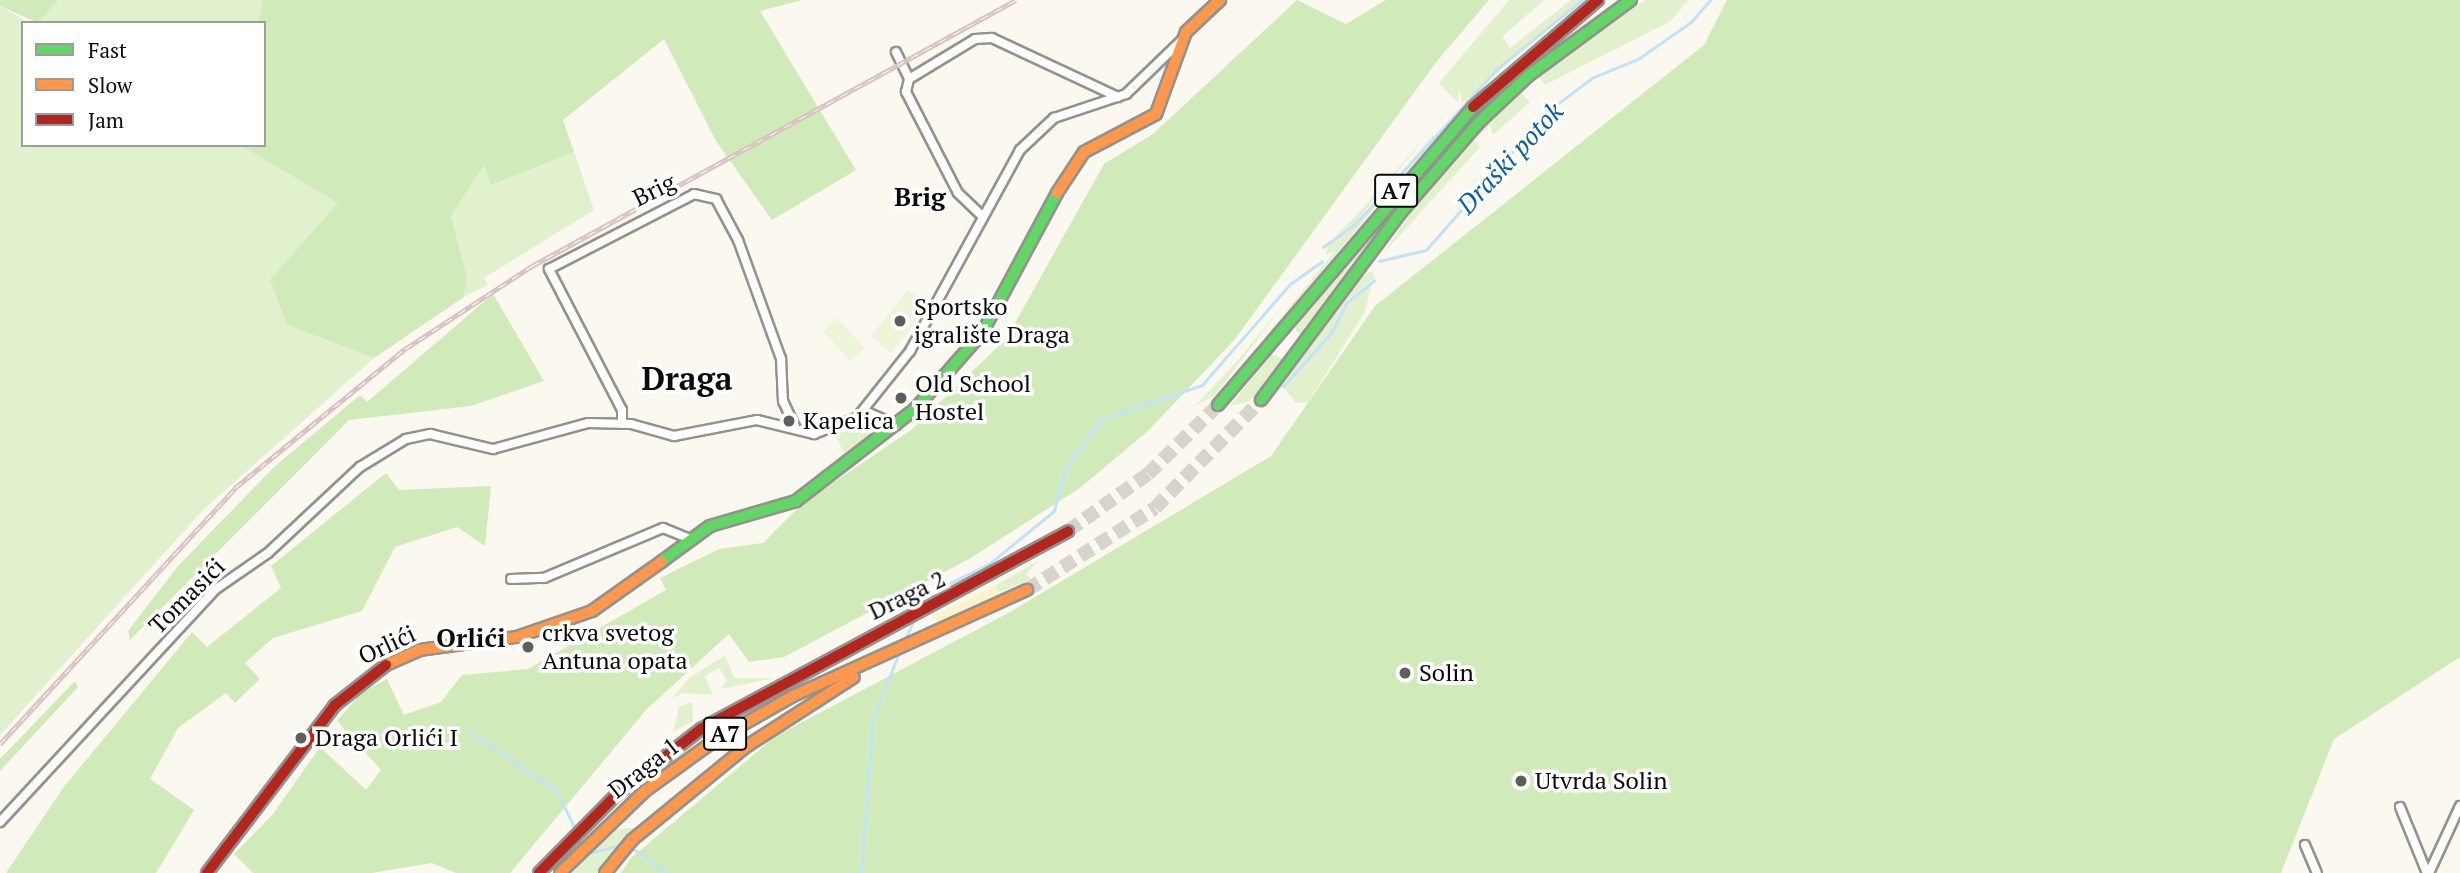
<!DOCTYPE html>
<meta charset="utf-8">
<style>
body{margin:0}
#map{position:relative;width:2460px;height:873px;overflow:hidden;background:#faf8ef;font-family:"PT Serif",serif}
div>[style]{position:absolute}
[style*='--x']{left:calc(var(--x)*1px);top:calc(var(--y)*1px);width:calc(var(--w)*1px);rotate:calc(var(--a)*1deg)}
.green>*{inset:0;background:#e2f1cd}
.forest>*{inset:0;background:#d1eaba}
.sand>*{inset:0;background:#fdf4cd}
.pitch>*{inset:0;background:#ecf5d7}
.stream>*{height:2.5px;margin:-1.25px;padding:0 1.25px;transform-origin:1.25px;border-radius:1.25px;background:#c2e3f7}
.highway-tunnel>*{height:14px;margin-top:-7px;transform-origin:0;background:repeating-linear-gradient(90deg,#d6d4cd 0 14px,transparent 0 21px)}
.roads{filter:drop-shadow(2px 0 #93928e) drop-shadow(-2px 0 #93928e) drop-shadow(0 2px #93928e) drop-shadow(0 -2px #93928e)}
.street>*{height:8px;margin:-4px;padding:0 4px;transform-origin:4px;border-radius:4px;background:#fefefd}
.fast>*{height:10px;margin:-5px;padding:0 5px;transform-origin:5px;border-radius:5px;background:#63d668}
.slow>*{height:10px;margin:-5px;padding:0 5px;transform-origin:5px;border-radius:5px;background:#ff974d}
.jam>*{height:10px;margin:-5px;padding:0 5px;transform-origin:5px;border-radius:5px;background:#b3261e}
.rail>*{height:5px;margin-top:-2.5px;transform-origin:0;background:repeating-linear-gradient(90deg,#fff 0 8px,#d8c2c2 0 16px);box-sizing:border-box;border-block:2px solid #d8c2c2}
.dots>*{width:19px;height:19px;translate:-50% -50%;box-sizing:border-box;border:4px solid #fff;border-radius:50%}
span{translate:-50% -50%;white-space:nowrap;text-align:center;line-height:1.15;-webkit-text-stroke:7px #fff;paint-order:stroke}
.shield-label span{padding:2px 5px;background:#fff;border:2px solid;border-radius:5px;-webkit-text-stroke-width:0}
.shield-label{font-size:23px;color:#0b0b0b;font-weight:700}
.street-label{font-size:24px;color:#0b0b0b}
.poi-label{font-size:24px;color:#0b0b0b}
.left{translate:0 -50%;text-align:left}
.water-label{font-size:26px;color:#0d5fa5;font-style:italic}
.neighbourhood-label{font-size:26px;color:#0b0b0b;font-weight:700}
.district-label{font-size:32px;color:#0b0b0b;font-weight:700}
.legend{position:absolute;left:21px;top:21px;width:245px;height:126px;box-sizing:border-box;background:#fff;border:2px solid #9d9d9d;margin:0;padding:9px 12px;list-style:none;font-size:21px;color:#0b0b0b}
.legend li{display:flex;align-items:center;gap:14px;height:35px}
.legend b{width:35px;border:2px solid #9d9d9d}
</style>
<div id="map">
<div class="green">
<div style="clip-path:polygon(58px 0,263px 0,258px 23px,38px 23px)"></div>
<div style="clip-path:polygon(1509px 0,1544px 0,1502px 37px,1510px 48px,1571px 0,1581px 0,1462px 104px,1459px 89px,1458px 103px,1439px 83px)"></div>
<div style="clip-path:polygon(1615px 0,1537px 61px,1400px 200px,1514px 76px)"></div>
<div style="clip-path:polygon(1645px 0,1689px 0,1669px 22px,1545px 85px,1539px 77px)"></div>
<div style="clip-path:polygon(0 6px,29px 23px,23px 23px,23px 145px,240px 145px,339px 203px,287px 325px,374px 358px,203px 510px,0 735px)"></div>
<div style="clip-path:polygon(1521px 93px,1530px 102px,1493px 135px,1490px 125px,1475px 140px,1480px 147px,1383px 254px,1417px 203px,1473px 139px)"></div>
<div style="clip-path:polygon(1430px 132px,1355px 223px,1335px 236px,1353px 219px)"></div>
<div style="clip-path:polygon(1433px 135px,1434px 137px,1219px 394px,1335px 251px,1326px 255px,1328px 244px,1356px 225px)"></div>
<div style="clip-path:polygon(574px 152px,594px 210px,484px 278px,488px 285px,464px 297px,467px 277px,451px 216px,484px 164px,491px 185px)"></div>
<div style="clip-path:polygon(1364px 240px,1371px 242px,1303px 334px,1297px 333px,1295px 326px)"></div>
<div style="clip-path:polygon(1371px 271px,1375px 277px,1345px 302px,1332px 332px,1271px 399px,1363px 276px)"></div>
<div style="clip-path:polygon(1372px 283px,1365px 312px,1308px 402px,1296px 403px,1285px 389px,1333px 333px,1347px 304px)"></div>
<div style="clip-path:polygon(1285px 303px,1215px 395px,1195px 406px,1239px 359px)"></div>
<div style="clip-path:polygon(1271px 354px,1283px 359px,1260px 390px,1248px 402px,1230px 406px)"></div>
<div style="clip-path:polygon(870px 422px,883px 427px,844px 453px,835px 435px)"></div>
<div style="clip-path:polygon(1040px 560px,1026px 574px,1031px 579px,997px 593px,996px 585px)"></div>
<div style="clip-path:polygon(725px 655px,734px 678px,774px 678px,721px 689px,727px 680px,719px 668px,705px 676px,713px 695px,682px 693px,672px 699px,688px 679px)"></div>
<div style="clip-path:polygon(692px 702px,693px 721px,673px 732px,679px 707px)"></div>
<div style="clip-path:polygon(635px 828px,598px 873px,572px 873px,614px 829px)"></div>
</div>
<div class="forest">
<div style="clip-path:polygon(0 0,58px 0,38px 23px,0 6px)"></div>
<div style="clip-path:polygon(263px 0,802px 0,760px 11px,856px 170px,772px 220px,716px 141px,664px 39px,563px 120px,574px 152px,491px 185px,484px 165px,451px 216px,467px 277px,464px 297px,374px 358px,287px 325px,270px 280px,338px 203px,240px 145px,264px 145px,264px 23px,258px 23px)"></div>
<div style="clip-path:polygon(1297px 0,1346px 24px,1386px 0,1489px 0,1437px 61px,1235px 339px,1148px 431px,1080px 488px,969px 559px,784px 657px,749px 662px,729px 634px,647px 709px,510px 873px,456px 873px,432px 863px,372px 873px,253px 873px,234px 854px,273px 814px,320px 747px,366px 790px,381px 770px,337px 721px,361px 693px,387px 679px,404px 715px,441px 702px,462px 675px,528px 669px,666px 590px,660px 578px,719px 549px,763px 543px,803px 503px,911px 430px,1006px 339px,1104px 164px,1153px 134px)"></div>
<div style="clip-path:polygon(1727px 0,2460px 0,2460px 657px,2334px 739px,2281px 873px,621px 873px,631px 858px,776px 736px,1012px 611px,1271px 456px,1375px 306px,1704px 45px)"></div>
<div style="clip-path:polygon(493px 294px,544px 381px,471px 406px,349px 420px,130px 640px,128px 631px,178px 566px,273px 468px,360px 395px,367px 402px)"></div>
<div style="clip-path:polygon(386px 473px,399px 490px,491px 486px,485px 546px,457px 527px,395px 547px,362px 611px,273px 638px,245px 663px,260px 679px,235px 703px,226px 693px,178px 728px,150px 779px,194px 810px,156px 873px,6px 873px,63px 788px,192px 632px,207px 647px,281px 588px,271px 566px)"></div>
<div style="clip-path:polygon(75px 681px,78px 687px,0 771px,0 759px)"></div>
</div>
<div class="sand">
<div style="clip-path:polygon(996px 585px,1000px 596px,939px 623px,932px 617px)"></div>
</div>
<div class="pitch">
<div style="clip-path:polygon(908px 290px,929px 306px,891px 353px,871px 336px)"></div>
<div style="clip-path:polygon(837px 318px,865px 348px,850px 361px,823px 331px)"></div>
</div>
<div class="stream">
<div style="--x:1323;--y:247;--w:39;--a:-36"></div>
<div style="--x:1355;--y:224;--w:212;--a:-47.5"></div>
<div style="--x:1498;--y:68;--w:108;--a:-39"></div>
<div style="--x:1379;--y:261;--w:48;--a:-13.2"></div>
<div style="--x:1426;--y:250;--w:185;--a:-48.7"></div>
<div style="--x:1548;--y:111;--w:55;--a:-36.9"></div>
<div style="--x:1592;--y:78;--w:50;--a:-22.4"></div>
<div style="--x:1638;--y:59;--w:65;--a:-34.9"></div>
<div style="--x:1691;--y:22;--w:29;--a:-49"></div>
<div style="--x:1283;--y:387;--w:74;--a:-48.3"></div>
<div style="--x:1332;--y:332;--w:32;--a:-64"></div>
<div style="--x:1346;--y:303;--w:36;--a:-39"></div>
<div style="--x:919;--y:605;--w:10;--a:-66"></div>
<div style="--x:923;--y:596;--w:73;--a:-25.9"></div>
<div style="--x:989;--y:564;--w:84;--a:-39.2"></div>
<div style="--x:1054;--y:511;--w:42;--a:-75"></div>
<div style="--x:1065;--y:470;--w:61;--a:-55"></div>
<div style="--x:1100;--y:420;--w:108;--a:-18.9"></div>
<div style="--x:1202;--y:385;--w:134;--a:-48.9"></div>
<div style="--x:1290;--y:284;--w:39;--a:-35"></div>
<div style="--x:906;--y:637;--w:17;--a:-66"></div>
<div style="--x:470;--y:732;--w:105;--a:34.1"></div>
<div style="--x:557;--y:791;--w:43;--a:64"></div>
<div style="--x:632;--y:848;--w:45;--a:34"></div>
<div style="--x:589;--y:853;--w:34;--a:-14"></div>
<div style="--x:861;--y:873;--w:155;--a:-85.6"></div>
<div style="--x:873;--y:718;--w:70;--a:-68.2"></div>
</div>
<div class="highway-tunnel">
<div style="--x:1068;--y:531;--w:98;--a:-35.5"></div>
<div style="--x:1148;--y:474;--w:98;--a:-44.6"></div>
<div style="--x:1027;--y:590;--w:152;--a:-32.6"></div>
<div style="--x:1155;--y:508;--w:151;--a:-45.5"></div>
</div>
<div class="roads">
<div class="street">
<div style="--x:896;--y:52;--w:30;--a:64"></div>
<div style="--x:981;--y:215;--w:32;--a:-136"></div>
<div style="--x:958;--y:193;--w:114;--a:-117.2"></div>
<div style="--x:906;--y:92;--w:13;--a:-77"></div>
<div style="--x:909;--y:79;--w:77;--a:-31.2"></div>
<div style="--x:975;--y:39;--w:17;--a:-3"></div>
<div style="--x:992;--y:38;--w:139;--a:25.1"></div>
<div style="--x:859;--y:415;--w:82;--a:-51.4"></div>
<div style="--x:910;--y:351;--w:229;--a:-61.3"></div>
<div style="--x:1020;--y:150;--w:47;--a:-43.3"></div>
<div style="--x:1054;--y:118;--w:76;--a:-18.4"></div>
<div style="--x:1126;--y:94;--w:79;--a:-44"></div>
<div style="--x:622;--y:424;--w:14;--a:-90"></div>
<div style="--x:622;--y:410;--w:159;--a:-117.4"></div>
<div style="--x:549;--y:269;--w:163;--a:-27.3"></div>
<div style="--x:694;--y:194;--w:23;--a:13"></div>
<div style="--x:716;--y:199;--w:47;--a:61.8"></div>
<div style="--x:738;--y:240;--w:127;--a:70.1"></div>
<div style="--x:781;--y:359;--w:42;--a:87.3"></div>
<div style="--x:783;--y:401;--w:29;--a:65"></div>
<div style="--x:511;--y:579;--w:33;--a:-2"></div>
<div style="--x:544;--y:578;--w:129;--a:-22.8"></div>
<div style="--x:663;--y:528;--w:29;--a:22"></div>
<div style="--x:2400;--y:807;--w:71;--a:67.8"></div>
<div style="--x:0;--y:822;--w:318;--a:-47.2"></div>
<div style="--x:216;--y:589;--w:63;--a:-34.7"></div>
<div style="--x:268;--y:553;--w:126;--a:-43.1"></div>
<div style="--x:360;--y:467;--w:54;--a:-31.3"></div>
<div style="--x:406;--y:439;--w:25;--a:-12"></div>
<div style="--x:430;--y:434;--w:65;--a:13.4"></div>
<div style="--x:493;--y:449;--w:98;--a:-15.3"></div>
<div style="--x:588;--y:423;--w:43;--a:1.3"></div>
<div style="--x:631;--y:424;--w:45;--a:15.6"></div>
<div style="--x:674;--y:436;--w:85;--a:-10.9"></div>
<div style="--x:757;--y:420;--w:59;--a:13.8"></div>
<div style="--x:814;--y:434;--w:59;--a:-20.9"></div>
<div style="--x:869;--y:413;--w:30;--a:24"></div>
<div style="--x:2305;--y:845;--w:30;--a:67"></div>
<div style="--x:2429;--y:873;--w:74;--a:-65.2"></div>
</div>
<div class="fast">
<div style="--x:1261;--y:400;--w:236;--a:-53.3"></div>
<div style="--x:1402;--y:211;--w:118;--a:-49.1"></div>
<div style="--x:1479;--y:122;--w:67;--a:-43.2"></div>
<div style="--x:1528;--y:76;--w:128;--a:-36.4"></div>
<div style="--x:1218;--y:405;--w:392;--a:-49.4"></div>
<div style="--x:661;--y:562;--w:61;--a:-36.3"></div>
<div style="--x:710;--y:526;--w:90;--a:-16.2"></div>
<div style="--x:796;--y:501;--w:150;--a:-37.7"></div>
<div style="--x:915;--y:409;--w:101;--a:-48.6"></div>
<div style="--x:982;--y:333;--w:159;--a:-61.8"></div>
</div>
<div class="slow">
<div style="--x:1057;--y:193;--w:49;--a:-56.6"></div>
<div style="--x:1084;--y:152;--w:81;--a:-27.8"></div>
<div style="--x:1156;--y:114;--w:87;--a:-69.9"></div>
<div style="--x:1186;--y:32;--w:47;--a:-43.3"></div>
<div style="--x:386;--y:665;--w:36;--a:-24"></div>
<div style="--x:419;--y:650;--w:99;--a:-7.6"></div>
<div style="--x:517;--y:637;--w:79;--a:-19.1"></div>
<div style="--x:592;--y:611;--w:85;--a:-35.4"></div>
<div style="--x:560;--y:873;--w:118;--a:-44"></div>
<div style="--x:645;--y:791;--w:85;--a:-35.9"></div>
<div style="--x:714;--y:741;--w:91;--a:-29.7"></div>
<div style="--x:793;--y:696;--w:257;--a:-24.4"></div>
<div style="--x:605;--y:873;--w:43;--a:-50.7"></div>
<div style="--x:632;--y:840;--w:149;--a:-39.3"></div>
<div style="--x:747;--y:746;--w:127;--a:-32.8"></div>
</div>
<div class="jam">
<div style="--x:1473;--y:107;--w:165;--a:-40.6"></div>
<div style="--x:207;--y:873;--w:211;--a:-52.7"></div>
<div style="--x:335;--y:705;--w:65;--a:-38.1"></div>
<div style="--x:539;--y:873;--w:110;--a:-45.4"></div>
<div style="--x:616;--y:795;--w:108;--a:-37.8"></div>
<div style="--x:701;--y:729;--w:417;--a:-28.3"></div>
</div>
</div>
<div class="rail">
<div style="--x:0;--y:744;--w:348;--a:-47.4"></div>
<div style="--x:235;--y:488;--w:220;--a:-39.3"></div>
<div style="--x:405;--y:349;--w:152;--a:-33.2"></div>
<div style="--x:532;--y:266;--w:552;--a:-28.79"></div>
</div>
<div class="dots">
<div style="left:900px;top:321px;background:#5f5e5b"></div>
<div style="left:901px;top:398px;background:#5f5e5b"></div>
<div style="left:789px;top:421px;background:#5f5e5b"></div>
<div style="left:528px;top:647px;background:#5f5e5b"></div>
<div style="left:1405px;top:673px;background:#5f5e5b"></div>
<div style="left:301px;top:738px;background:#5f5e5b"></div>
<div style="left:1521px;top:781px;background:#5f5e5b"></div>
</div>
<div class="shield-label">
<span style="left:1396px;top:191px">A7</span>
<span style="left:725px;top:734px">A7</span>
</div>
<div class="street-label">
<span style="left:654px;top:190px;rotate:-26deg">Brig</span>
<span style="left:907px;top:595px;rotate:-26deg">Draga 2</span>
<span style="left:187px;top:596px;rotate:-45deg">Tomasići</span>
<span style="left:387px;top:645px;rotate:-25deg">Orlići</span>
<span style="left:644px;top:768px;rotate:-38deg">Draga 1</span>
</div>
<div class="poi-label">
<span class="left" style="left:914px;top:321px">Sportsko<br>igralište Draga</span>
<span class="left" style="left:915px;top:398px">Old School<br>Hostel</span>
<span class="left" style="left:803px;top:421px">Kapelica</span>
<span class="left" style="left:542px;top:647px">crkva svetog<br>Antuna opata</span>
<span class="left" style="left:1419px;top:673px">Solin</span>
<span class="left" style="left:315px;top:738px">Draga Orlići I</span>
<span class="left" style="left:1535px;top:781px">Utvrda Solin</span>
</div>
<div class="water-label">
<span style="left:1510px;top:158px;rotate:-47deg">Draški potok</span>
</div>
<div class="neighbourhood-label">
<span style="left:920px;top:197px">Brig</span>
<span style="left:471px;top:638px">Orlići</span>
</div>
<div class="district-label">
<span style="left:687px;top:378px">Draga</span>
</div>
<ul class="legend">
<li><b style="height:9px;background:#63d668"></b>Fast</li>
<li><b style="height:9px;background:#ff974d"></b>Slow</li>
<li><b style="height:9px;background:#b3261e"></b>Jam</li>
</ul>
</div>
